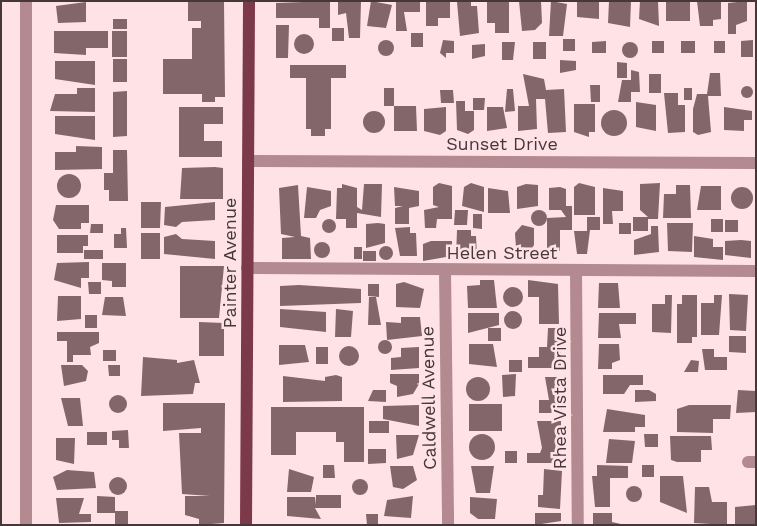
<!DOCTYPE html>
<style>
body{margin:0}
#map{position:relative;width:757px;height:526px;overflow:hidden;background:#fee2e6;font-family:"Work Sans",sans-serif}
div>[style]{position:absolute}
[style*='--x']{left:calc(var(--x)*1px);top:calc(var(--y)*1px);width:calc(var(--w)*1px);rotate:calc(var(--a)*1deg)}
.building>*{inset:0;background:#83666a}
.round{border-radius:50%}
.minor>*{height:12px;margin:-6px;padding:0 6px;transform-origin:6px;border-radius:6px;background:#b28a90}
.major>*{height:12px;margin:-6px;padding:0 6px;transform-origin:6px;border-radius:6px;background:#7c3948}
span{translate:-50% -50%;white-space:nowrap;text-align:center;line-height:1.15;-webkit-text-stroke:5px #fee2e6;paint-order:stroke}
.street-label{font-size:18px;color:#46383a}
.frame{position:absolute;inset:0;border:2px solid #46383a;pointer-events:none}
</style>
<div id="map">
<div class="building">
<div style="clip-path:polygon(330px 1px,330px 28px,319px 28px,319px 18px,276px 18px,276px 3px)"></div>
<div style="clip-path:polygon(338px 1px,361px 1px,360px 38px,349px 38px,346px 13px,338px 15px)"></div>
<div style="clip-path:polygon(371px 1px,392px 5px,386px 28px,367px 26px)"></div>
<div style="clip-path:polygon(396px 1px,420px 1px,420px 12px,404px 12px,407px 31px,396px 31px)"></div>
<div style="clip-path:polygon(426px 1px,450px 2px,450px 18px,438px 18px,438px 26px,426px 26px)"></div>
<div style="clip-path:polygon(471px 1px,471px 6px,477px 6px,479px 33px,460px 36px,457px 2px)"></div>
<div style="clip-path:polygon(509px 1px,509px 33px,495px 33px,495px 23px,487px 23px,487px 2px)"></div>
<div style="clip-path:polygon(519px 1px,541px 1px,542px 23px,535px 30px,522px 31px)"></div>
<div style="clip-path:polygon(551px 1px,567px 4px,563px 36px,549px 36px)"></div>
<div style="clip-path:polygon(577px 1px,599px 1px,599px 19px,577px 17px)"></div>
<div style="clip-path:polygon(609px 1px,631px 1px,630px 27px,608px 23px)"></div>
<div style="clip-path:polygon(640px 1px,658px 1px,659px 26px,639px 19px)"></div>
<div style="clip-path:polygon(666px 1px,690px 1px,690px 21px,666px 21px)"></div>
<div style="clip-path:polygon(697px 1px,721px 1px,721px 19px,713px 20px,713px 26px,700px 26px)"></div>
<div style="clip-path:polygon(747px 1px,747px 21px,736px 25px,736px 34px,728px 34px,728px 3px)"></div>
<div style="clip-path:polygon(86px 2px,86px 22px,58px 23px,56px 6px)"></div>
<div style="clip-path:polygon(188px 2px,224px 2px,225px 97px,215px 97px,215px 102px,202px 102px,202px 94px,163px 94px,163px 59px,192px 59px,192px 28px,201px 28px,201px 21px,188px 21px)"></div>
<div style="clip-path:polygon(113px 19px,127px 19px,127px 29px,113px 29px)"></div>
<div style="clip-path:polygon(276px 25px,289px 25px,288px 58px,276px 58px)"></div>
<div style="clip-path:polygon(332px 28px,344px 28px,344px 41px,332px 41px)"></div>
<div style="clip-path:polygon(54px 31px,108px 31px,108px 48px,86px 48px,86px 55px,54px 53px)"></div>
<div style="clip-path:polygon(112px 31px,127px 31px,127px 57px,112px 57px)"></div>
<div style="clip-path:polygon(411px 33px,423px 33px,423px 47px,411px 47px)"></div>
<div class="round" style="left:294px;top:34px;width:20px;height:20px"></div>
<div style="clip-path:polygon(563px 39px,575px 39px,575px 51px,563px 51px)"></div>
<div class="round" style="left:378px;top:40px;width:16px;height:16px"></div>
<div style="clip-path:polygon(443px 40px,454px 41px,454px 53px,446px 53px,446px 58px,440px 53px)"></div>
<div style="clip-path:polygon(753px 40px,753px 57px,741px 57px,741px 41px)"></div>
<div style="clip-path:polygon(606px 41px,606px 53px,592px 53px,592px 42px)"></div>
<div style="clip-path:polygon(652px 41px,664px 41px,664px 53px,652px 53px)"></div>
<div style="clip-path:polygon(681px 41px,695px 41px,695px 53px,681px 53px)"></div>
<div style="clip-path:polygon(714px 41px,725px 41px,725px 53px,714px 53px)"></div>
<div class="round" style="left:622px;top:42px;width:16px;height:16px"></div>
<div style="clip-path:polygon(502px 42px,515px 42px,513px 60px,502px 60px)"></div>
<div style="clip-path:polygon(533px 42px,546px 42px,546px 59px,533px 59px)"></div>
<div style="clip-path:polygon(485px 44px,485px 56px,472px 59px,472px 45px)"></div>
<div style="clip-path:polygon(113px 59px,127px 59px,127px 82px,113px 82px)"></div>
<div style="clip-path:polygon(560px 60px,576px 61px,576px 70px,560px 73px)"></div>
<div style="clip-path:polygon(55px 61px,95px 61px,95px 85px,55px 79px)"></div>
<div style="clip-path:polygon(617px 62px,627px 63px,627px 78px,617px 78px)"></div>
<div style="clip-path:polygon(290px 65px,346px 65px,346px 78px,331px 78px,331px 129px,325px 129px,325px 136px,311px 136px,311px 129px,306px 129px,306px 78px,290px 78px)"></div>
<div style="clip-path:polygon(631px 70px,639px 72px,640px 92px,631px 92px,631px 102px,618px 102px,622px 80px,631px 80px)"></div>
<div style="clip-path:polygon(710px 73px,720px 73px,721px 96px,708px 96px,711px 132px,698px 135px,693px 132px,693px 109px,697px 94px,707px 94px)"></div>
<div style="clip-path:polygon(523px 74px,544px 79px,546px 90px,564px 89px,566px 132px,548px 133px,545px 99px,536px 99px,537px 129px,518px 131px,518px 106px,529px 106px)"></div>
<div style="clip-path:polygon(649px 74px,661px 74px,661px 93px,649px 93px)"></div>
<div style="clip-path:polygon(590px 85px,600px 85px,600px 102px,591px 102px)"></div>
<div class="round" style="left:741px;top:86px;width:12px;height:12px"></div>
<div style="clip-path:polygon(77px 88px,95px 88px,95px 112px,50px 111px,55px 94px,77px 94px)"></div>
<div style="clip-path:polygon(384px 88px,394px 88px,394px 106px,384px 106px)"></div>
<div style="clip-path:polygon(684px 88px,692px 88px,692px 100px,684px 100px)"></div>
<div style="clip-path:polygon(507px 89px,513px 89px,515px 111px,505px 112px)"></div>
<div style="clip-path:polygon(440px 90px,453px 90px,454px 103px,441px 103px)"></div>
<div style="clip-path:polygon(127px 91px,127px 136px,113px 137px,113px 92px)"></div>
<div style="clip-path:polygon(664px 93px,678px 93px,678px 105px,685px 105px,685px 132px,668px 133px)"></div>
<div style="clip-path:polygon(473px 98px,485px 98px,484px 110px,473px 110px)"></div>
<div style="clip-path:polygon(456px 101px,465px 101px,465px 111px,474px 111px,474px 130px,468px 134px,457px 130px)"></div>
<div style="clip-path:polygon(636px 102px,656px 105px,656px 131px,636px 127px)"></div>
<div style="clip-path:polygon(574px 104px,595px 104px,595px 132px,589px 132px,589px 137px,574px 132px)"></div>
<div style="clip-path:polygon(394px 106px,416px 106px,417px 131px,394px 131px)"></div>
<div style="clip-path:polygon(179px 107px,223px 107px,223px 124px,204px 124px,204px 141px,222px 141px,222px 157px,179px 157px)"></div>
<div style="clip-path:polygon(446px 107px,446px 131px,440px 135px,424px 131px,424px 109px)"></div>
<div style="clip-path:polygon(487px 107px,503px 107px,507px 128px,487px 131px)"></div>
<div style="clip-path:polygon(724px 107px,752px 111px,752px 120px,744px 120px,744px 131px,724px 130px)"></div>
<div class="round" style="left:601px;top:110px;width:26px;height:26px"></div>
<div class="round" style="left:363px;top:111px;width:22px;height:22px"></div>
<div style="clip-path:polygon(55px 116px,95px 116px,95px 140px,55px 134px)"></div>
<div style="clip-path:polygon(76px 146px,102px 147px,102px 169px,55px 170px,55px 152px,76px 152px)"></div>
<div style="clip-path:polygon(113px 150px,127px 150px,128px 201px,109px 201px,109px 190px,104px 190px,104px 173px,113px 173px)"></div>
<div style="clip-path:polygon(215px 167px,223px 168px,223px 199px,180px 199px,182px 168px)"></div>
<div class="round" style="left:57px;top:174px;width:24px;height:24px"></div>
<div style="clip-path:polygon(439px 183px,452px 186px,452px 219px,437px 219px,436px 228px,425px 228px,424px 210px,439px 207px,433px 205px,433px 187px)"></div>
<div style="clip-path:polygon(471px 183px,484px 187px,484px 212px,462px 206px,464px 187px)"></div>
<div style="clip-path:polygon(579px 183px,595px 187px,595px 215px,574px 215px,574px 187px)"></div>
<div style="clip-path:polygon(660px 183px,658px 219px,648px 219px,648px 231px,633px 231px,633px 217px,648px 217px,640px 210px,640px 184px)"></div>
<div style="clip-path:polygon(342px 184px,357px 188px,357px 207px,362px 210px,364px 184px,382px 184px,381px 217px,357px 213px,357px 228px,346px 228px,346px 219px,336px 219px,337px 188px,342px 188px)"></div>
<div style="clip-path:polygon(526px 184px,538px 185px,538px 206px,517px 209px,517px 187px)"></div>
<div style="clip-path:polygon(298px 185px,301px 236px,310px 238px,311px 259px,282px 259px,282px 238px,295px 237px,281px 234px,279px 188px)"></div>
<div style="clip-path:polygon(676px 185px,690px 185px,691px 218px,663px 218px,664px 194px,676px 194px)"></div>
<div style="clip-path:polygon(701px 186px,721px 186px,721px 210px,697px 210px)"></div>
<div style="clip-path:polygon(307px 187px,331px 191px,331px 206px,320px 210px,316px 218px,304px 218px)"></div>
<div style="clip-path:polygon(394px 187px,419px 191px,419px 206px,409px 208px,409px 224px,395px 224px,395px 208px,403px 206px,395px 206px)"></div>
<div style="clip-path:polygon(560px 187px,566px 189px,566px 206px,572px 206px,572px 230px,560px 230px,560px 251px,547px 251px,547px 218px,566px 217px,561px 210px,549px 210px,549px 188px)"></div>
<div class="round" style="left:731px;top:187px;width:22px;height:22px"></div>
<div style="clip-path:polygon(488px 188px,508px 191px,510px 213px,488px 213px)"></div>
<div style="clip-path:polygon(603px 188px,623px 191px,623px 211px,612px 211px,613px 224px,603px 224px)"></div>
<div style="clip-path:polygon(141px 202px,161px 202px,160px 228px,141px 228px)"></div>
<div style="clip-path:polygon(215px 202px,215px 220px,182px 222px,176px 227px,164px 225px,165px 207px)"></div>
<div style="clip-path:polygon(56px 205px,89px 205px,89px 223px,81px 223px,81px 229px,59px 229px,53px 220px)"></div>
<div class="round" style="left:531px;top:210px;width:16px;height:16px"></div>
<div style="clip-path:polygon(455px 210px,468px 210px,467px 225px,454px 225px)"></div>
<div style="clip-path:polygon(473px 214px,482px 214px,482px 229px,473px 228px)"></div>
<div style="clip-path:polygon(587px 217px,600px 217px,600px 230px,590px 230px,587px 254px,577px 254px,574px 231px,587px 231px)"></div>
<div class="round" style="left:322px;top:219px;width:14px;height:14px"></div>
<div style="clip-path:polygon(711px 219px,723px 219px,723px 232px,711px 232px)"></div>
<div style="clip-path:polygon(725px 220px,738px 220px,738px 232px,725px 232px)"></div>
<div style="clip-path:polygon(378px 223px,385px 224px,385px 243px,366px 248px,366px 224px)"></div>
<div style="clip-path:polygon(619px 223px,631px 223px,631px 234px,619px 234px)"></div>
<div style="clip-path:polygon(667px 223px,693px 223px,692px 252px,668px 251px)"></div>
<div style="clip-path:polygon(91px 224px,103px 224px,103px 233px,90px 233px)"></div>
<div style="clip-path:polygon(522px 225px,534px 228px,534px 245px,529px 252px,516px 248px,515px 233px)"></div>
<div style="clip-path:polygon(651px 226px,658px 226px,659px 252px,634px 255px,634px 240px,651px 234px)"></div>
<div style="clip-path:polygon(410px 227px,410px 233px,416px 233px,417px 256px,400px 256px,395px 228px)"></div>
<div style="clip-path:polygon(121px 228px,126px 228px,127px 248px,114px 248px,114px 234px,121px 234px)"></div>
<div style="clip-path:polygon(457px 230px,471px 230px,471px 236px,476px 236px,477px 256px,456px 256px)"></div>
<div style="clip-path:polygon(141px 233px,160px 233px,160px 259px,141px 259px)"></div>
<div style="clip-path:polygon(176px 234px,182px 239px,215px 241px,215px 259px,164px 254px,164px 237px)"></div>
<div style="clip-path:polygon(57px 235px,88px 235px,88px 246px,83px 246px,83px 253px,57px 253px)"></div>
<div style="clip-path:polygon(694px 236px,713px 239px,713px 247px,723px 247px,723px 260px,694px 257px)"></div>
<div style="clip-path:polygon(741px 240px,751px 241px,751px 258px,725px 255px,725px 241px)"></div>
<div style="clip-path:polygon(431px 241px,452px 241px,452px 256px,423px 261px,423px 244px)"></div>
<div class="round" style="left:314px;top:242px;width:16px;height:16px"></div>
<div class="round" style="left:379px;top:246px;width:14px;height:14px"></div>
<div style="clip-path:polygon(354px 247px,362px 247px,362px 259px,354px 259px)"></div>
<div style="clip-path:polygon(84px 250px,103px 250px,103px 259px,84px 259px)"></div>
<div style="clip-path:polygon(363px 251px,376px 251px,376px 261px,363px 261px)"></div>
<div style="clip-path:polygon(89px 262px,89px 278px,81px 278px,81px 288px,54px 280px,57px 263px)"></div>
<div style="clip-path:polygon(102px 263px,126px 263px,126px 287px,112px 287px,112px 281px,102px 280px)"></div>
<div style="clip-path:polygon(180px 266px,224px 266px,219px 318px,180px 318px)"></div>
<div style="clip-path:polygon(480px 280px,494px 280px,497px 308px,468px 308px,467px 286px,480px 285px)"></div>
<div style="clip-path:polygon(528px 280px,558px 284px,559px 324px,539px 324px,539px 297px,528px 297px)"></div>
<div style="clip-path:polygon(88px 282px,101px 282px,101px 294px,89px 294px)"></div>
<div style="clip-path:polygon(404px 282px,424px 289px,420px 308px,396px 307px,396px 284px)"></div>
<div style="clip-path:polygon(599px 283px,618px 283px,620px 308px,598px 308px)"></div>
<div style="clip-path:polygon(368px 284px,379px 284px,379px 297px,368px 296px)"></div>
<div style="clip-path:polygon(299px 285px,361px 289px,361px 303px,280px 306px,280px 286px)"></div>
<div class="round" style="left:503px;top:287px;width:20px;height:20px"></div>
<div style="clip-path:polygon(729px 294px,748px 295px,746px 331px,730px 330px)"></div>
<div style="clip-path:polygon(665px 295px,672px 295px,671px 333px,652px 332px,652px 304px,665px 304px)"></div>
<div style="clip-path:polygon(682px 295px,697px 295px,697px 337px,692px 337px,692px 343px,677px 343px,677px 304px,682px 304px)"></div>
<div style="clip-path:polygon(714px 295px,722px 295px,719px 335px,701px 335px,701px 303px,714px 303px)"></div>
<div style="clip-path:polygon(58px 296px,81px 296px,81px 319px,57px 321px)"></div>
<div style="clip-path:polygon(105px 297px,123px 297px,126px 316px,102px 315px)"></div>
<div style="clip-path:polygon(369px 297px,376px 297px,381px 325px,368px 325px)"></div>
<div style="clip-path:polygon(280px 309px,326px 312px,326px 332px,280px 327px)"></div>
<div style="clip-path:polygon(336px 309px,353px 311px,351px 337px,335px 337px)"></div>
<div class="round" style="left:504px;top:311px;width:18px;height:18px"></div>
<div style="clip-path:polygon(468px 313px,499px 313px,499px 325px,468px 333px)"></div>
<div style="clip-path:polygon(599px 313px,636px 313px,636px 324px,619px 324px,621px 338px,598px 338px)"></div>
<div style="clip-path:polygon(85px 315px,97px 315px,97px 328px,85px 328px)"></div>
<div style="clip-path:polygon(401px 317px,420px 317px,422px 336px,387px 340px,386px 322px,401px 323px)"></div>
<div style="clip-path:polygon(199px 322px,224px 323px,224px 356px,199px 356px)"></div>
<div style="clip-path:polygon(488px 328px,501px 328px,501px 341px,488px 341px)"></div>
<div style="clip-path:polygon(548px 328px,561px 328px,561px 368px,528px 368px,528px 357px,539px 357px,539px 347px,547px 347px)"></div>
<div style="clip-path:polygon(57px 332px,99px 332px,99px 343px,90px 347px,91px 355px,73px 355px,73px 362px,67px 362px,67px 341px,57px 341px)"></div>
<div style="clip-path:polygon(729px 336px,746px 336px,746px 353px,729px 352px)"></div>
<div class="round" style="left:378px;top:340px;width:14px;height:14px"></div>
<div style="clip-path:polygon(469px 344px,493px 344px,497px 367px,469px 364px)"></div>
<div style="clip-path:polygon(599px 344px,619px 344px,620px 360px,612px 363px,612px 369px,598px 369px)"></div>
<div style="clip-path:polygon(279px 345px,305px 345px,309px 362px,279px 365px)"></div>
<div class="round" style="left:339px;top:346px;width:20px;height:20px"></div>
<div style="clip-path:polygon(316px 347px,328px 347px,328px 364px,316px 364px)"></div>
<div style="clip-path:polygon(419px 347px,419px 368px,391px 370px,391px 358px,401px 357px,401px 348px)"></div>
<div style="clip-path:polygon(702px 349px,714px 349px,714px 357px,727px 357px,727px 370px,705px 370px)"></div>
<div style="clip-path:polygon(103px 350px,116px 350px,116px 361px,103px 361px)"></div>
<div style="clip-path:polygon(143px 357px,177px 360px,177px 363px,194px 360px,200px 383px,195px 383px,193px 394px,141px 396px)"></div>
<div style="clip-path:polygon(509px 360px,522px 360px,522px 372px,509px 372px)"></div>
<div style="clip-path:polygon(691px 360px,699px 361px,698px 372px,684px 372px)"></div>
<div style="clip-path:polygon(61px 365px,82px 365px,88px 371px,86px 381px,64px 386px)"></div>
<div style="clip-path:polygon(108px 365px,120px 365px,120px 376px,109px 376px)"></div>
<div style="clip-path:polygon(390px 374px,419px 374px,419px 384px,413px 394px,397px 397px,397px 386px,390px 383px)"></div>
<div style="clip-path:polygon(516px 374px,515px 396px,503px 397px,502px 375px)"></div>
<div style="clip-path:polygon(336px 375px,342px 377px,342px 401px,283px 402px,283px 376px,325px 381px,325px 377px)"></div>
<div style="clip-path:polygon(603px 375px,643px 375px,643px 385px,630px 385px,624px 394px,603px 394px)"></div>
<div style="clip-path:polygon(545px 377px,562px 377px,562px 413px,539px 413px,539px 400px,549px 400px)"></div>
<div class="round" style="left:466px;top:377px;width:24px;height:24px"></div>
<div style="clip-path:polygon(373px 390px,386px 390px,386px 402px,368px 401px)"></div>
<div style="clip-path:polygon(635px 390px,649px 390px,656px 394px,656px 401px,635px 402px)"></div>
<div style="clip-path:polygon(738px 390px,756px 391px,756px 412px,736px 413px)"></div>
<div class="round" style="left:109px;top:395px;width:18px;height:18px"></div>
<div style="clip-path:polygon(61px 398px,80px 398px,83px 426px,68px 426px)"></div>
<div style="clip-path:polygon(163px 403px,225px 403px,224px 523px,199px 525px,199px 519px,185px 515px,185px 496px,210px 496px,182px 494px,179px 433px,201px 433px,201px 428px,163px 431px)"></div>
<div style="clip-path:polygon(469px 404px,502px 404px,502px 431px,469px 431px)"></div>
<div style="clip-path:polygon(419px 405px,419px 426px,383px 419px,383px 406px)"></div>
<div style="clip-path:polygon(689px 405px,731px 405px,730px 419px,713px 419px,713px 433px,677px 432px,677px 409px)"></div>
<div style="clip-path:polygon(271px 407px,364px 407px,364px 462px,344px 462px,344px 442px,336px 442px,336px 432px,296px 432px,296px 455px,271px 455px)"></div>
<div style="clip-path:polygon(607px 409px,645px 415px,645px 427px,635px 427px,635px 432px,603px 432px)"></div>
<div style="clip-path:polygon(369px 421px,389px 421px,389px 433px,369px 433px)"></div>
<div style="clip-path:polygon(537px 421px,561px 421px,561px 430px,556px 430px,555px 463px,527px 463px,527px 453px,540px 453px,542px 448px)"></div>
<div style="clip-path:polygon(128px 430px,129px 448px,119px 448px,119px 440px,112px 440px,112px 431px)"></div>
<div style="clip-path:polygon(87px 432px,107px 432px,107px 445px,87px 445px)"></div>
<div class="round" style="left:469px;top:434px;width:26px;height:26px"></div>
<div style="clip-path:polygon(644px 434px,658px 434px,658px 447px,645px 447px)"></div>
<div style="clip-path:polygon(396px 435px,419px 435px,413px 455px,397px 459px)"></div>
<div style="clip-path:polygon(670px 436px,711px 436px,712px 450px,701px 450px,701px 462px,677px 462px,671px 460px)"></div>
<div style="clip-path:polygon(56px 438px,75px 438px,74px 464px,56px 460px)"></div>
<div style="clip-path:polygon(609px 439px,635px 441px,632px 463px,606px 463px)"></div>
<div style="clip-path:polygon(368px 449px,386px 449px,386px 463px,368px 464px)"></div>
<div style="clip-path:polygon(505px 451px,517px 451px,517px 463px,505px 463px)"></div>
<div style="clip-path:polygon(323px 465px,334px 465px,335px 478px,323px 478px)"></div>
<div style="clip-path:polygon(597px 465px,628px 466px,628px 478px,610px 478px,610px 507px,595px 507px,592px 476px,597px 476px)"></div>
<div style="clip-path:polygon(642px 465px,654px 465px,654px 477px,642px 477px)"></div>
<div style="clip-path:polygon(390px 466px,413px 466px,417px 480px,403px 489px,393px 487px)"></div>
<div style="clip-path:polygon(471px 466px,494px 466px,490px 493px,476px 493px)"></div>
<div style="clip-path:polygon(289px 469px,314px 477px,311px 492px,287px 492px)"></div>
<div style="clip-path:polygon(544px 469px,562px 471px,560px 509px,538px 507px,538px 495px,543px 495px)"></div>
<div style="clip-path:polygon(67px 470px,94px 472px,96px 488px,57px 490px,53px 477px)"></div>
<div style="clip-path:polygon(660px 476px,683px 476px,687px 513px,660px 502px)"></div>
<div class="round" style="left:109px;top:477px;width:18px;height:18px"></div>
<div class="round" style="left:352px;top:479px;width:16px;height:16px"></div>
<div class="round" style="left:626px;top:486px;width:16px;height:16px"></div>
<div style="clip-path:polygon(695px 487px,709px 487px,712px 502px,727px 502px,727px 525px,694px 523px)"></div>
<div style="clip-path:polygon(316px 495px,329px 495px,329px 500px,329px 495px,341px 495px,341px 508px,315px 508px,321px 519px,287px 516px,287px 497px,315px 497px,316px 505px)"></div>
<div style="clip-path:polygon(97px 496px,115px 497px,115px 511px,128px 511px,128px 525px,115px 525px,115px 513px,97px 513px)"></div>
<div style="clip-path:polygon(413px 496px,411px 518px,384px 516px,387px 500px)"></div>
<div style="clip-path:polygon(470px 497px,497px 499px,495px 519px,478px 519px,470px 513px)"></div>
<div style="clip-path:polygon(56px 498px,84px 498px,79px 514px,91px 514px,91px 522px,59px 523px)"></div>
<div style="clip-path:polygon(756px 505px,756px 525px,735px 525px,735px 507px)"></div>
<div style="clip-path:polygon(535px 513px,561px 513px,561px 521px,535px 525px)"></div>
<div style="clip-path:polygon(593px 513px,612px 513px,612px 522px,625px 525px,593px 525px)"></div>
<div style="clip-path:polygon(366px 514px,378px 514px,378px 525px,367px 525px)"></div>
</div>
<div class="minor">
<div style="--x:248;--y:161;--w:508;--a:0.23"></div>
<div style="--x:247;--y:268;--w:509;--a:0.34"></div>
<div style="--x:445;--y:270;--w:255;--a:89.3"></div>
<div style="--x:576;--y:270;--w:255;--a:89.6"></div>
<div style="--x:748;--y:462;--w:8;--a:0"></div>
<div style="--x:26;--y:525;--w:524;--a:-90"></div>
</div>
<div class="major">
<div style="--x:246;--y:525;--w:524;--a:-89.67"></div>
</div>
<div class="street-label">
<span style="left:502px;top:144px">Sunset Drive</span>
<span style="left:502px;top:253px">Helen Street</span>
<span style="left:230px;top:263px;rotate:-90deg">Painter Avenue</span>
<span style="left:429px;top:398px;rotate:-91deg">Caldwell Avenue</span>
<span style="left:560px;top:398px;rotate:-90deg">Rhea Vista Drive</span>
</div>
<div class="frame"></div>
</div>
